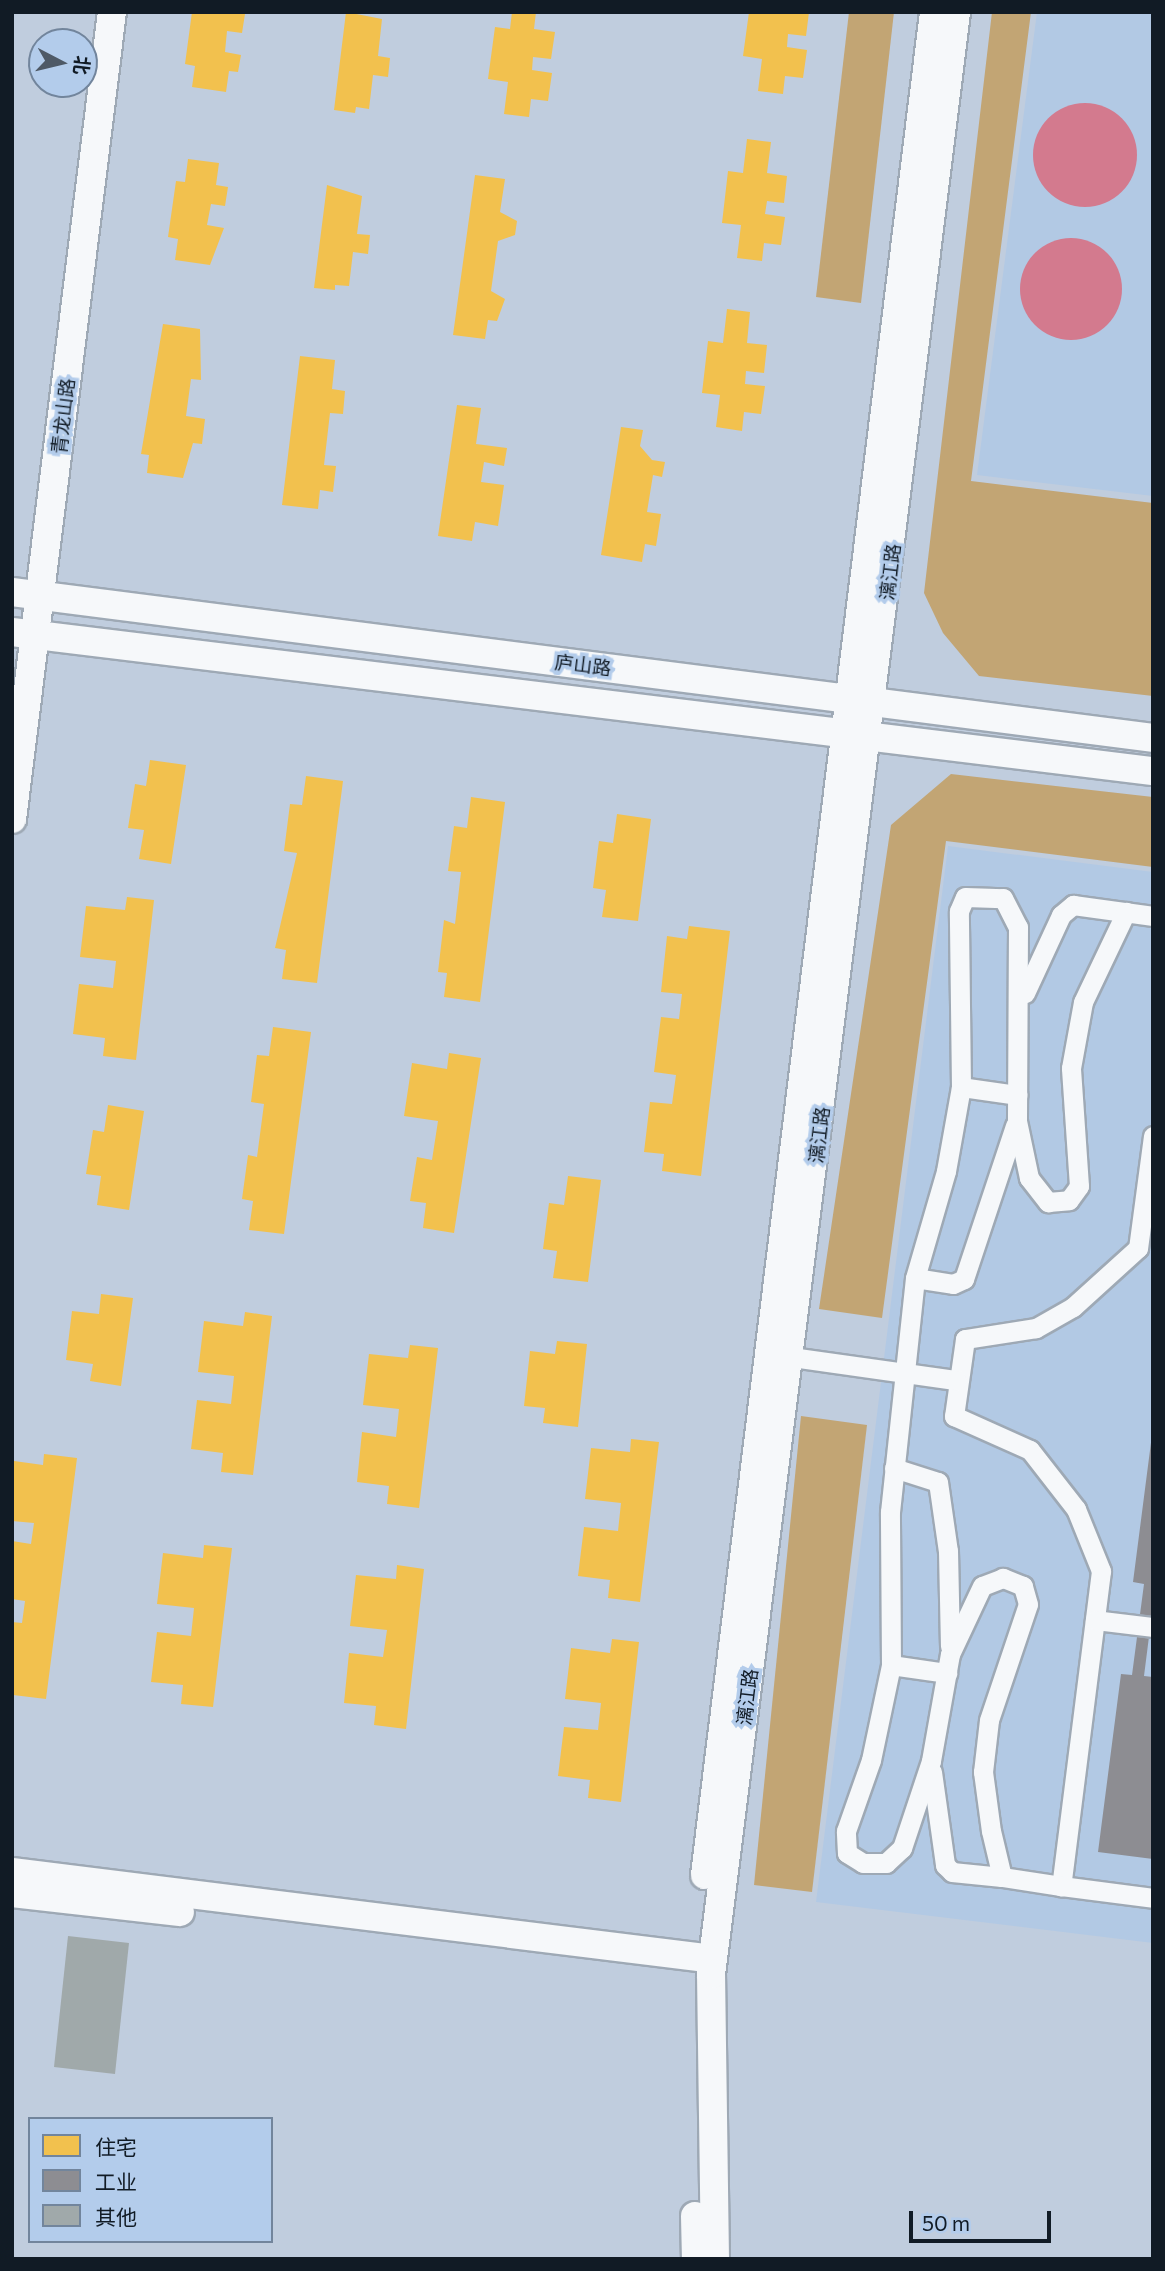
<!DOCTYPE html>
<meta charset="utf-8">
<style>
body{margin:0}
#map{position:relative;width:1165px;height:2271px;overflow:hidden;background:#c0cdde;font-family:Commissioner,"Noto Sans SC",sans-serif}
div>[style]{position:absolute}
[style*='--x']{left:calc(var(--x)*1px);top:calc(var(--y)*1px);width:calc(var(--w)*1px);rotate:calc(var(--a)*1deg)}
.built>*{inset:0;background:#b2c9e4}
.forest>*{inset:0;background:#c2a574}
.water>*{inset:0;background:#d37a8e}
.round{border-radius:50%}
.homes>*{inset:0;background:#f2c14e}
.industry>*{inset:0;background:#8d8d92}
.building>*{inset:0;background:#a0a9aa}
.roads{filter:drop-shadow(2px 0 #9ea9b5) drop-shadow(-2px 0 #9ea9b5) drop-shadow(0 2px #9ea9b5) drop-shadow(0 -2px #9ea9b5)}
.street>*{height:19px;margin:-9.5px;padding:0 9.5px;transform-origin:9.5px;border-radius:9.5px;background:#f6f8fa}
.secondary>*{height:28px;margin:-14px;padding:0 14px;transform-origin:14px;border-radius:14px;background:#f6f8fa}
span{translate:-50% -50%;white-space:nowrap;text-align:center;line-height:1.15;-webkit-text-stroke:7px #b3cceb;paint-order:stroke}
.street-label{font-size:19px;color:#111b25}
.frame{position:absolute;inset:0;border:14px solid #111b25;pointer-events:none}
.legend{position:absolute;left:28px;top:2117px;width:245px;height:126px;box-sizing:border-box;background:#b3cceb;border:2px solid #72859c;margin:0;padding:9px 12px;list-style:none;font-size:21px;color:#111b25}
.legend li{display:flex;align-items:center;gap:14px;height:35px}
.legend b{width:35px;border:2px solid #72859c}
.north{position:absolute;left:28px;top:28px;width:70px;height:70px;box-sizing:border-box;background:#b3cceb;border:2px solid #72859c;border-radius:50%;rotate:97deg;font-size:19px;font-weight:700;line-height:28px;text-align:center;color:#111b25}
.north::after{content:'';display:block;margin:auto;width:24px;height:32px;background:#4e5966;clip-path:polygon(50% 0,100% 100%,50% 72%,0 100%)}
.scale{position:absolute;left:909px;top:2211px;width:142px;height:32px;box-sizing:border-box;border:4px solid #111b25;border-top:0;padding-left:9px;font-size:21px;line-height:24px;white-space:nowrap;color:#111b25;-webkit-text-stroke:5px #b3cceb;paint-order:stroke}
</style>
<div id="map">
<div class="built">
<div style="clip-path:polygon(1037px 12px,1153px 12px,1153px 496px,977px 475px)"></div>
<div style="clip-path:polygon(948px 846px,1153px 872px,1153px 1943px,816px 1902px)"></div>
</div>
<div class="forest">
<div style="clip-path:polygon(849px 12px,894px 12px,861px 303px,816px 297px)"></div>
<div style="clip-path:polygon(992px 12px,1031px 12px,971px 481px,1153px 503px,1153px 696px,979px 676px,943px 633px,924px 593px)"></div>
<div style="clip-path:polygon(951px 774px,1153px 797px,1153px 867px,946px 841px,882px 1318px,819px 1309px,891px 825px)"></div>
<div style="clip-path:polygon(801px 1416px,867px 1425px,812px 1892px,754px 1885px)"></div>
</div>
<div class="water">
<div class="round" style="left:1033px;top:103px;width:104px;height:104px"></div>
<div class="round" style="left:1020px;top:238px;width:102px;height:102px"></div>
</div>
<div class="homes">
<div style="clip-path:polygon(192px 12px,245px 14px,242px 33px,227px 31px,225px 52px,241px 55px,238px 72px,229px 71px,226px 92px,192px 87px,195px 66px,185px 64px)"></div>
<div style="clip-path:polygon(346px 12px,382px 19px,378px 56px,390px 58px,388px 77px,373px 75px,369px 109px,356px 107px,355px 113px,334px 110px)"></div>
<div style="clip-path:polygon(512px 12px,536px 12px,534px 29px,555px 32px,551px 59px,533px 57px,532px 70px,552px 73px,548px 101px,531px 99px,529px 117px,504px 114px,508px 82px,488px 79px,495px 27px,510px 29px)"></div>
<div style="clip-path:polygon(749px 12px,809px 12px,806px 36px,788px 34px,787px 47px,807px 50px,803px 78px,785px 76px,783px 94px,758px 91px,762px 59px,743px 56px)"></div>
<div style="clip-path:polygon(747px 139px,771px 142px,767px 173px,787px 176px,784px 203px,767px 201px,765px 214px,785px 217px,781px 245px,764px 243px,762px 261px,737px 258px,741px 225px,722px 223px,728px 171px,743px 173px)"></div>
<div style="clip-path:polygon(188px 159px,219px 163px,216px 185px,228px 187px,225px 206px,211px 204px,207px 225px,224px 228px,210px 265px,175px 260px,178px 239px,168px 237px,176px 181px,185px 182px)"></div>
<div style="clip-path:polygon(475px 175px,505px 179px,500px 212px,517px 221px,515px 235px,498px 241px,491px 291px,505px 299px,497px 321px,488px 320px,485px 339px,453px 335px)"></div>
<div style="clip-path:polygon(327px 185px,362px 196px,357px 234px,370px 235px,368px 254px,353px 252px,349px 286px,335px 285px,335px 290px,314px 288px)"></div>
<div style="clip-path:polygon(727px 309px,750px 312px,747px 343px,767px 345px,764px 373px,746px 371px,745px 384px,765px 386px,761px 414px,744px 412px,742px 431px,716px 427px,720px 395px,702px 393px,708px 341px,723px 343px)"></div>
<div style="clip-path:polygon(163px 324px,200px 329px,201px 380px,191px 379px,186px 416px,205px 419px,202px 444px,193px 443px,183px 478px,147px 473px,149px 455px,141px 454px)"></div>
<div style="clip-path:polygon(300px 356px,335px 360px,332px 389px,345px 391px,343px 414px,330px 413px,324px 465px,336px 466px,333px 492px,320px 490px,318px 509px,282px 505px)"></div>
<div style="clip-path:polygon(457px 405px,481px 408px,476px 444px,507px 448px,504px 466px,484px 462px,481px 482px,504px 485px,498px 526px,475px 522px,472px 541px,438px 536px)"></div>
<div style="clip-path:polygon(621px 427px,643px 430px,640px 446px,652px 460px,665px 462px,662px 477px,653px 475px,647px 512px,661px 514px,656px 546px,645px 544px,642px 562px,601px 555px)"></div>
<div style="clip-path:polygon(150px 760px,186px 765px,171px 864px,139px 859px,144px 830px,128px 828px,135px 784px,146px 786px)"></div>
<div style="clip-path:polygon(306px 776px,343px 781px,317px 983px,282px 979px,286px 950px,275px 948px,297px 853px,284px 851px,290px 804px,302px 805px)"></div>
<div style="clip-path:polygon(471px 797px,505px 802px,480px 1002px,444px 997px,447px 973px,438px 972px,444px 920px,455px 924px,461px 872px,448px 871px,454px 826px,467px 828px)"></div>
<div style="clip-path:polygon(617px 814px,651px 819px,638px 921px,602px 917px,606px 890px,593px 888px,599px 841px,613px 843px)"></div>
<div style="clip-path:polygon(127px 897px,154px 900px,136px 1060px,103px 1056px,105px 1038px,73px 1034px,79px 984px,113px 988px,116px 961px,80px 957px,86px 906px,125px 910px)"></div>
<div style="clip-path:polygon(689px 926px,730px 931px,701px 1176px,662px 1171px,664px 1154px,644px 1152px,650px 1102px,672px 1104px,676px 1075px,654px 1072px,661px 1017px,679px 1019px,682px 994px,661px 992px,667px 936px,687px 939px)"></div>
<div style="clip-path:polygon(273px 1027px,311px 1032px,284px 1234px,249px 1230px,253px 1201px,242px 1199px,248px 1155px,257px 1157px,264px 1104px,251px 1102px,257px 1055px,269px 1056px)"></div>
<div style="clip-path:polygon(449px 1053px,481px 1058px,454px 1233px,423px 1228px,426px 1203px,410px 1201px,417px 1157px,432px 1160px,438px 1121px,404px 1116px,412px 1063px,447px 1069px)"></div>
<div style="clip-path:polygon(108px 1105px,144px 1111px,129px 1210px,97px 1205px,101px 1176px,86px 1174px,93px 1130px,104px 1132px)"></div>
<div style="clip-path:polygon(568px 1176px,601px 1180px,588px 1282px,553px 1278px,557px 1251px,543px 1249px,549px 1203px,564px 1205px)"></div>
<div style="clip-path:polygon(101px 1294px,133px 1298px,121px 1386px,90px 1381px,93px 1364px,66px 1360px,72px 1311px,99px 1314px)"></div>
<div style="clip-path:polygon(245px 1312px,272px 1316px,253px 1475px,221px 1472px,223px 1453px,191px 1449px,197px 1400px,231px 1404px,234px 1376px,198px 1372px,204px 1321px,243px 1326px)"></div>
<div style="clip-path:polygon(557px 1341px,587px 1344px,578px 1427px,543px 1423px,545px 1408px,524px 1406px,530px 1351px,555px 1354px)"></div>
<div style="clip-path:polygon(410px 1345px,438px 1348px,419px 1508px,387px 1504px,389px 1486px,357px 1482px,362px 1432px,396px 1437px,399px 1409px,363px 1405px,369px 1354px,408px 1358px)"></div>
<div style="clip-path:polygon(631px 1439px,659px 1442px,640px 1602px,608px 1598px,610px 1580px,578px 1576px,584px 1527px,618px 1531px,621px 1503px,585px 1499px,591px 1448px,630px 1452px)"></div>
<div style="clip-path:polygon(44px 1454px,77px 1458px,46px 1699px,13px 1695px,12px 1679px,12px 1622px,22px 1623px,25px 1601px,12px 1599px,12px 1541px,31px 1544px,34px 1523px,12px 1521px,14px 1461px,43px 1465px)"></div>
<div style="clip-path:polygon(204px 1545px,232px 1548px,213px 1707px,181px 1704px,183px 1685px,151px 1682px,157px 1632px,191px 1636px,194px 1608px,157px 1604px,163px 1553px,203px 1558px)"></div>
<div style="clip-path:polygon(397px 1565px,424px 1569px,406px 1729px,374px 1725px,376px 1706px,344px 1703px,349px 1653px,383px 1657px,387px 1630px,350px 1626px,356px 1575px,396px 1579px)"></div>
<div style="clip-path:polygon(612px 1639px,639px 1642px,621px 1802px,588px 1798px,590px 1780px,558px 1776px,564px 1727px,598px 1730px,601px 1703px,565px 1699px,571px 1648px,610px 1653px)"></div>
</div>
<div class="industry">
<div style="clip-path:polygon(1153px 1427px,1153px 1605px,1144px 1676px,1153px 1677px,1153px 1859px,1098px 1852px,1121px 1674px,1132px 1675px,1144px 1584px,1133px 1582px)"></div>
</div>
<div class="building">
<div style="clip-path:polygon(68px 1936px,129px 1943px,115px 2074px,54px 2067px)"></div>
</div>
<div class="roads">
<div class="street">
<div style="--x:1025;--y:993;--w:86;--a:-65.2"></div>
<div style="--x:1061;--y:915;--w:16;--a:-40"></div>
<div style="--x:1073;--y:905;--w:81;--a:7.8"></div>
<div style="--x:961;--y:1087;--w:57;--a:8.1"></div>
<div style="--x:1153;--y:1136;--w:113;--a:97.6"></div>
<div style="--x:1138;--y:1248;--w:88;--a:137.8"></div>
<div style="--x:1073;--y:1307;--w:43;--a:150.4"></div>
<div style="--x:1036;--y:1328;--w:72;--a:171.2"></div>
<div style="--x:965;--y:1339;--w:78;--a:98.1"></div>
<div style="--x:954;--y:1416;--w:83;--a:24.1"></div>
<div style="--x:1030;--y:1450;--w:75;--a:52.1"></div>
<div style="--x:1076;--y:1509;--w:67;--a:68"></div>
<div style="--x:1101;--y:1571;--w:318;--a:97.2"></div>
<div style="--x:1061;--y:1886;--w:93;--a:7.4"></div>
<div style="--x:915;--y:1278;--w:38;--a:9"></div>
<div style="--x:953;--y:1284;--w:12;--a:-24"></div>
<div style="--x:964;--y:1279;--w:161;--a:-71.6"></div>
<div style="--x:777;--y:1355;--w:181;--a:8"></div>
<div style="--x:894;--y:1468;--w:46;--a:17.7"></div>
<div style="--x:938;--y:1482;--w:70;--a:81.8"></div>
<div style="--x:948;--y:1551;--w:95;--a:88.8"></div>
<div style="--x:1095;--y:1620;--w:58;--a:6.9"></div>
<div style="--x:891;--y:1665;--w:57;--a:8.1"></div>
<div style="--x:932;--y:1772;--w:94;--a:82"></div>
<div style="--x:945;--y:1865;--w:10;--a:45"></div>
<div style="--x:952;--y:1872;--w:50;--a:5.7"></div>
<div style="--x:1061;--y:1886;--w:60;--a:-171.3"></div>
<div style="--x:1002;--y:1877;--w:47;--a:-103.4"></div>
<div style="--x:991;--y:1831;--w:60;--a:-97.7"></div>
<div style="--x:983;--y:1772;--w:52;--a:-83.4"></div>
<div style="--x:989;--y:1720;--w:122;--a:-71.4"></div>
<div style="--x:1028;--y:1604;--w:19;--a:-106"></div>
<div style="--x:1023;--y:1586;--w:22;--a:-158"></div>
<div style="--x:1003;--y:1578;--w:22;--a:159"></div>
<div style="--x:982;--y:1586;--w:75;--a:115.2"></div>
<div style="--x:950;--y:1654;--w:109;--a:100.1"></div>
<div style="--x:931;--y:1761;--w:92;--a:108.4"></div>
<div style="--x:902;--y:1848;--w:22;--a:137"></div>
<div style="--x:886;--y:1863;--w:23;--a:180"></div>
<div style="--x:863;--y:1863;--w:19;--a:-148"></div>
<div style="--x:847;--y:1853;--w:22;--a:-93"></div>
<div style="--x:846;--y:1831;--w:75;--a:-70.6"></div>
<div style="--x:871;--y:1760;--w:97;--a:-78.1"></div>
<div style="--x:891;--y:1665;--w:153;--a:-90.4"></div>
<div style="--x:890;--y:1512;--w:235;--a:-83.9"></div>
<div style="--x:915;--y:1278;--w:111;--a:-73.8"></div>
<div style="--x:946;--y:1171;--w:85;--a:-79.9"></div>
<div style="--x:961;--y:1087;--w:176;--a:-90.7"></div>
<div style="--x:959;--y:911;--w:15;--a:-67"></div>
<div style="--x:965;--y:897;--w:38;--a:2"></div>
<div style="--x:1003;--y:898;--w:33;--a:63"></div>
<div style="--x:1018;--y:927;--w:194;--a:90.3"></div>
<div style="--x:1017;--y:1121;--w:58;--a:78.1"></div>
<div style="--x:1029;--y:1178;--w:31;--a:52"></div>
<div style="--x:1048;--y:1202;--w:21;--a:-5"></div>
<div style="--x:1069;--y:1200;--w:17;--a:-54"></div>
<div style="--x:1079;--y:1186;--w:118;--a:-93.9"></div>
<div style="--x:1071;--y:1068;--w:67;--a:-79.7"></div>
<div style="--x:1083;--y:1002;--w:100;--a:-64.5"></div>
</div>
<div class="secondary">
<div style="--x:12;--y:592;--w:1150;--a:7.29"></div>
<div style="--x:12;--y:632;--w:1149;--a:6.95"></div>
<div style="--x:12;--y:819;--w:813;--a:-82.94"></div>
<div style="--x:12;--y:1872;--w:706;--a:7.07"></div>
<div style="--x:705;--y:1875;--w:1877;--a:-82.99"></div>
<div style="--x:12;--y:1893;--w:169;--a:6.5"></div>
<div style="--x:695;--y:2216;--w:43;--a:88.7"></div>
<div style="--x:715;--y:2259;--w:285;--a:-90.8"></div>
<div style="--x:711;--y:1974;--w:1977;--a:-82.88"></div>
</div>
</div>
<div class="street-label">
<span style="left:63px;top:416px;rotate:-83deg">青龙山路</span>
<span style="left:890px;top:572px;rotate:-83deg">漓江路</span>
<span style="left:583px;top:665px;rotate:7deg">庐山路</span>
<span style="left:819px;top:1135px;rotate:-83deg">漓江路</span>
<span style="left:747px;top:1697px;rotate:-83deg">漓江路</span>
</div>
<div class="frame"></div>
<ul class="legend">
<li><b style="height:19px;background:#f2c14e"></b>住宅</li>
<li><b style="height:19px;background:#8d8d92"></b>工业</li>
<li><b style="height:19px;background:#a0a9aa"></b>其他</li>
</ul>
<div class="north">北</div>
<div class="scale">50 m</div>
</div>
